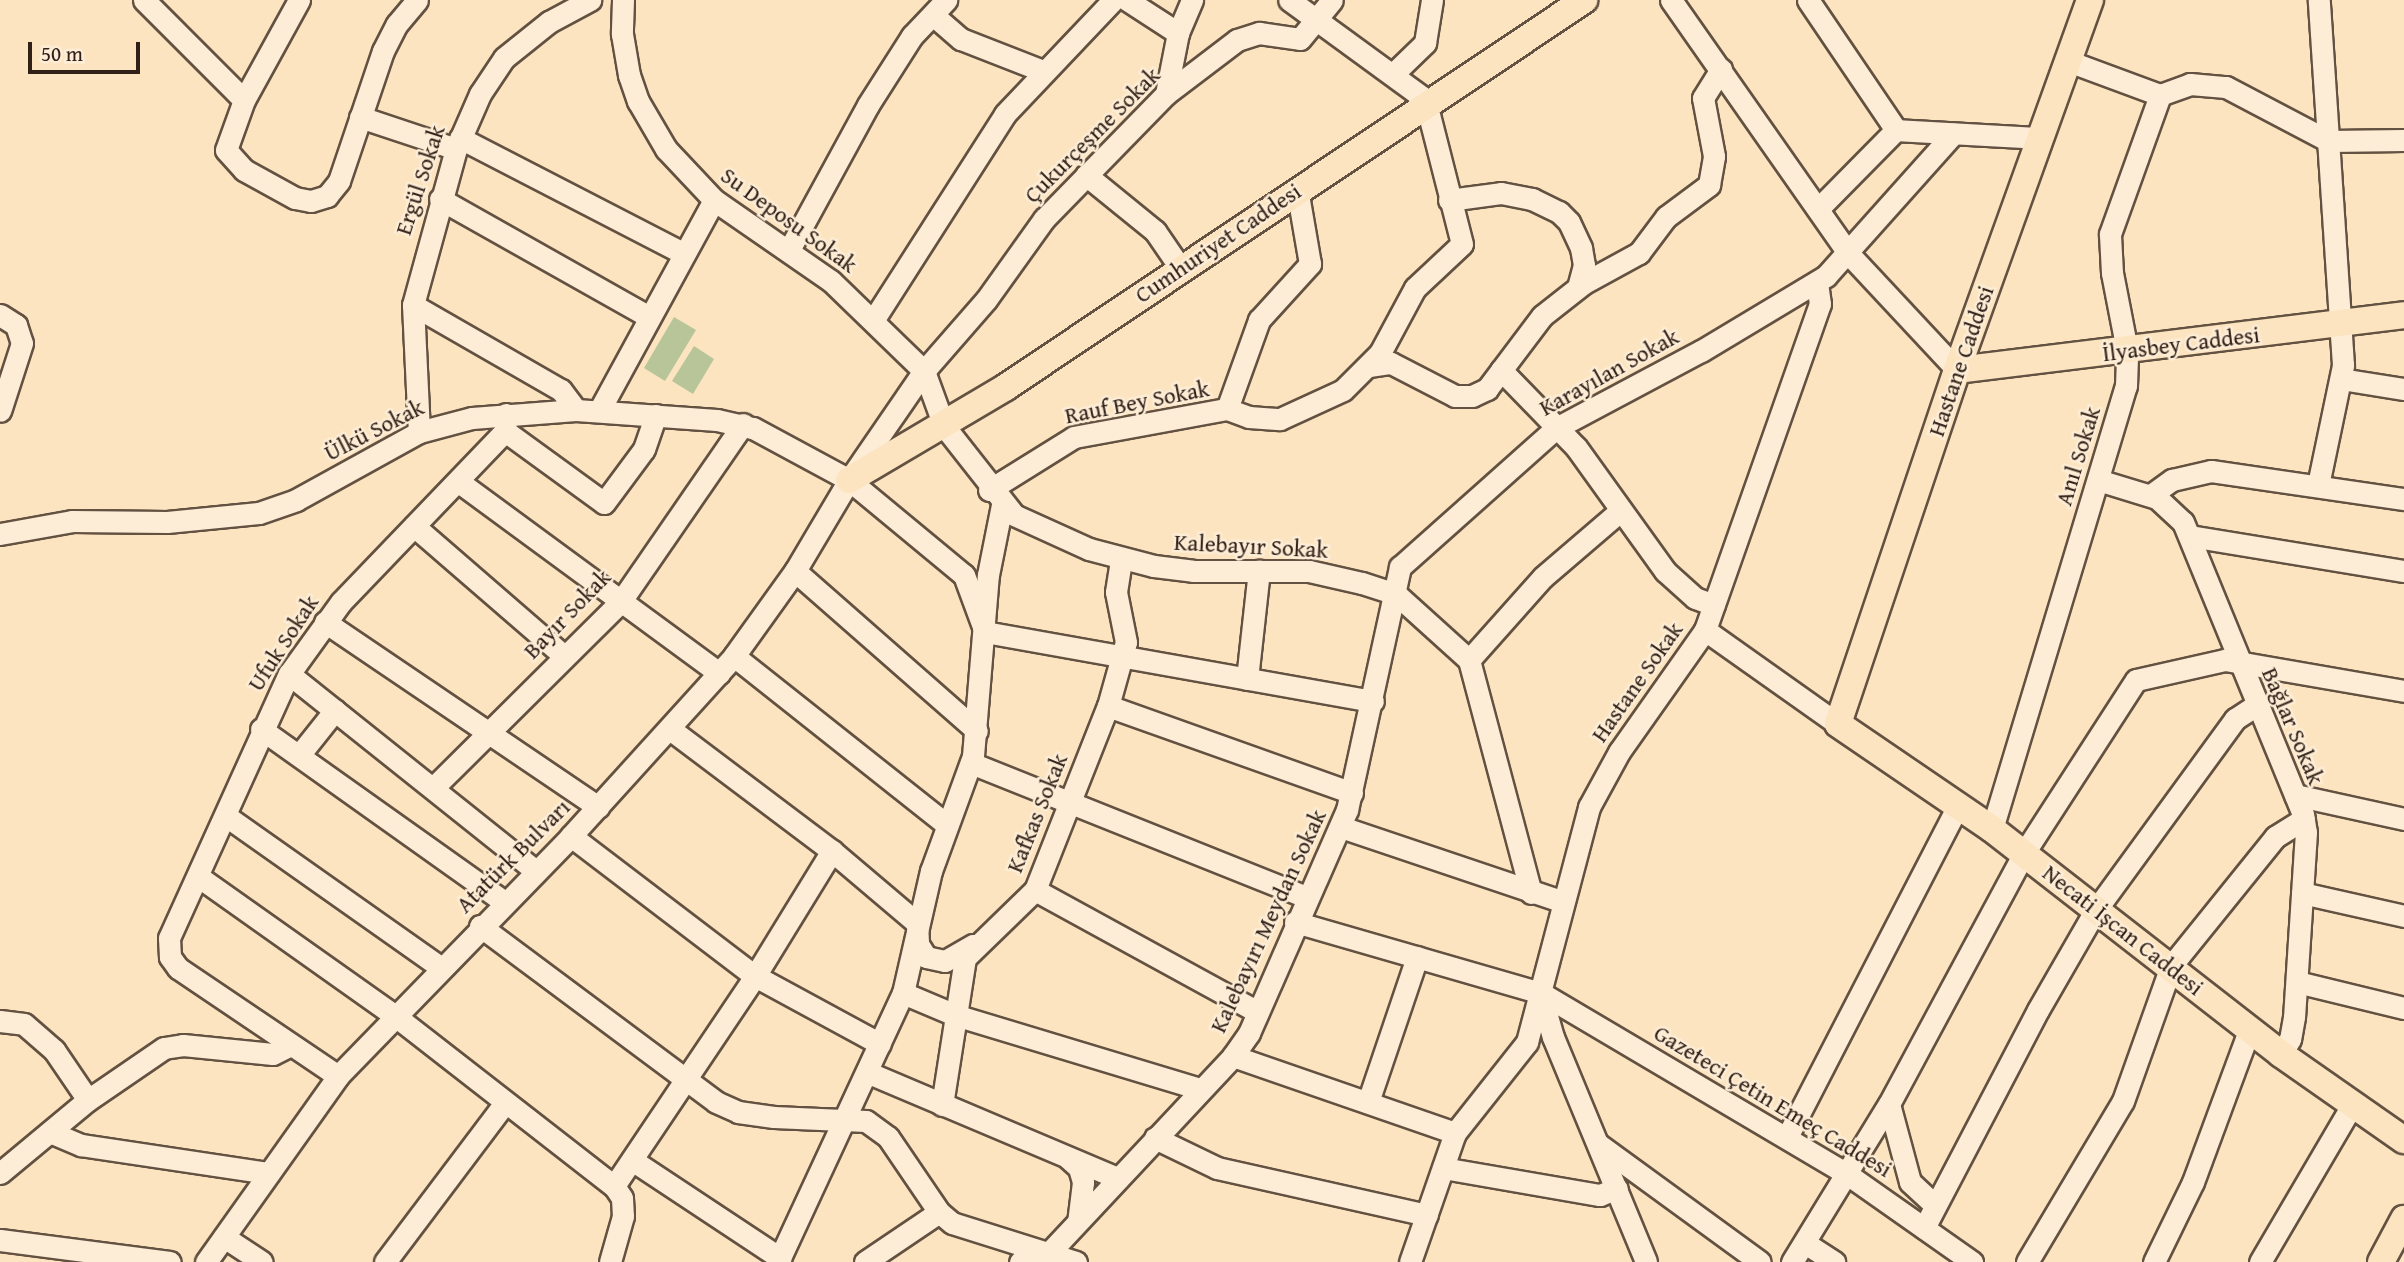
<!DOCTYPE html>
<meta charset="utf-8">
<style>
body{margin:0}
#map{position:relative;width:2404px;height:1262px;overflow:hidden;background:#fce4c0;font-family:"Gentium Book Plus",serif}
div>[style]{position:absolute}
[style*='--x']{left:calc(var(--x)*1px);top:calc(var(--y)*1px);width:calc(var(--w)*1px);rotate:calc(var(--a)*1deg)}
.green>*{inset:0;background:#b8c598}
.roads{filter:drop-shadow(2px 0 #635141) drop-shadow(-2px 0 #635141) drop-shadow(0 2px #635141) drop-shadow(0 -2px #635141)}
.minor>*{height:21px;margin:-10.5px;padding:0 10.5px;transform-origin:10.5px;border-radius:10.5px;background:#fdedd6}
.major>*{height:26px;margin:-13px;padding:0 13px;transform-origin:13px;border-radius:13px;background:#fce4c0}
span{translate:-50% -50%;white-space:nowrap;text-align:center;line-height:1.15;-webkit-text-stroke:5px #fdedd6;paint-order:stroke}
.street-label{font-size:23px;color:#302017}
.scale{position:absolute;left:28px;top:42px;width:112px;height:32px;box-sizing:border-box;border:4px solid #302017;border-top:0;padding-left:9px;font-size:21px;line-height:24px;white-space:nowrap;color:#302017;-webkit-text-stroke:5px #fdedd6;paint-order:stroke}
</style>
<div id="map">
<div class="green">
<div style="clip-path:polygon(674px 317px,696px 330px,665px 381px,644px 368px)"></div>
<div style="clip-path:polygon(694px 346px,714px 359px,693px 394px,672px 381px)"></div>
</div>
<div class="roads">
<div class="minor">
<div style="--x:144;--y:0;--w:141;--a:45"></div>
<div style="--x:299;--y:0;--w:114;--a:118.8"></div>
<div style="--x:244;--y:100;--w:53;--a:109.8"></div>
<div style="--x:226;--y:150;--w:27;--a:48"></div>
<div style="--x:244;--y:170;--w:58;--a:28.8"></div>
<div style="--x:295;--y:198;--w:16;--a:11"></div>
<div style="--x:311;--y:201;--w:17;--a:-17"></div>
<div style="--x:327;--y:196;--w:19;--a:-51"></div>
<div style="--x:339;--y:181;--w:137;--a:-71.3"></div>
<div style="--x:383;--y:51;--w:30;--a:-63"></div>
<div style="--x:397;--y:24;--w:31;--a:-50"></div>
<div style="--x:623;--y:0;--w:34;--a:92"></div>
<div style="--x:622;--y:34;--w:42;--a:80.3"></div>
<div style="--x:629;--y:75;--w:28;--a:71"></div>
<div style="--x:638;--y:101;--w:56;--a:59.7"></div>
<div style="--x:666;--y:149;--w:70;--a:46.7"></div>
<div style="--x:714;--y:200;--w:142;--a:34.7"></div>
<div style="--x:831;--y:281;--w:129;--a:44.1"></div>
<div style="--x:924;--y:371;--w:59;--a:70"></div>
<div style="--x:944;--y:426;--w:113;--a:51.8"></div>
<div style="--x:1014;--y:515;--w:82;--a:24.4"></div>
<div style="--x:1089;--y:549;--w:67;--a:14.7"></div>
<div style="--x:1154;--y:566;--w:39;--a:7"></div>
<div style="--x:1193;--y:571;--w:116;--a:0"></div>
<div style="--x:1309;--y:571;--w:54;--a:12.8"></div>
<div style="--x:1362;--y:583;--w:36;--a:18"></div>
<div style="--x:1396;--y:594;--w:98;--a:42.1"></div>
<div style="--x:1469;--y:660;--w:241;--a:75.1"></div>
<div style="--x:1127;--y:0;--w:61;--a:32.9"></div>
<div style="--x:1671;--y:0;--w:309;--a:55"></div>
<div style="--x:1848;--y:253;--w:160;--a:47"></div>
<div style="--x:1808;--y:0;--w:157;--a:55.9"></div>
<div style="--x:1896;--y:130;--w:144;--a:3.2"></div>
<div style="--x:933;--y:15;--w:37;--a:41"></div>
<div style="--x:961;--y:39;--w:88;--a:21.3"></div>
<div style="--x:2068;--y:61;--w:98;--a:20.3"></div>
<div style="--x:2160;--y:95;--w:32;--a:-20"></div>
<div style="--x:2190;--y:84;--w:36;--a:5"></div>
<div style="--x:2226;--y:87;--w:116;--a:27.7"></div>
<div style="--x:2329;--y:141;--w:75;--a:-0.8"></div>
<div style="--x:1393;--y:74;--w:45;--a:-44.1"></div>
<div style="--x:1425;--y:43;--w:44;--a:-80.8"></div>
<div style="--x:1166;--y:94;--w:62;--a:-78.9"></div>
<div style="--x:1178;--y:33;--w:36;--a:-67"></div>
<div style="--x:360;--y:117;--w:101;--a:18.4"></div>
<div style="--x:460;--y:138;--w:251;--a:27.3"></div>
<div style="--x:1086;--y:175;--w:89;--a:39.1"></div>
<div style="--x:1155;--y:231;--w:46;--a:55.6"></div>
<div style="--x:440;--y:199;--w:239;--a:29.4"></div>
<div style="--x:1449;--y:200;--w:52;--a:-7.7"></div>
<div style="--x:1501;--y:193;--w:32;--a:11"></div>
<div style="--x:1532;--y:199;--w:30;--a:26"></div>
<div style="--x:1559;--y:212;--w:14;--a:45"></div>
<div style="--x:1569;--y:222;--w:29;--a:65"></div>
<div style="--x:1581;--y:248;--w:17;--a:80"></div>
<div style="--x:1584;--y:265;--w:23;--a:105"></div>
<div style="--x:1818;--y:209;--w:111;--a:-45.4"></div>
<div style="--x:789;--y:250;--w:165;--a:-61.4"></div>
<div style="--x:868;--y:105;--w:82;--a:-57.5"></div>
<div style="--x:912;--y:36;--w:50;--a:-46.6"></div>
<div style="--x:413;--y:305;--w:171;--a:29.9"></div>
<div style="--x:561;--y:390;--w:25;--a:53"></div>
<div style="--x:0;--y:315;--w:19;--a:32"></div>
<div style="--x:16;--y:325;--w:19;--a:72"></div>
<div style="--x:22;--y:343;--w:71;--a:107.9"></div>
<div style="--x:874;--y:319;--w:243;--a:-57.4"></div>
<div style="--x:1005;--y:114;--w:157;--a:-46.5"></div>
<div style="--x:1369;--y:366;--w:22;--a:-8"></div>
<div style="--x:1391;--y:363;--w:72;--a:27.3"></div>
<div style="--x:1455;--y:396;--w:17;--a:0"></div>
<div style="--x:1472;--y:396;--w:17;--a:-25"></div>
<div style="--x:1487;--y:389;--w:91;--a:-53"></div>
<div style="--x:1542;--y:316;--w:53;--a:-38.2"></div>
<div style="--x:1584;--y:283;--w:63;--a:-28.6"></div>
<div style="--x:1639;--y:253;--w:45;--a:-53.1"></div>
<div style="--x:1666;--y:217;--w:54;--a:-36.7"></div>
<div style="--x:1709;--y:185;--w:29;--a:-80"></div>
<div style="--x:1714;--y:156;--w:59;--a:-100.7"></div>
<div style="--x:1703;--y:98;--w:34;--a:-58"></div>
<div style="--x:1501;--y:370;--w:107;--a:45.8"></div>
<div style="--x:1576;--y:447;--w:153;--a:54.3"></div>
<div style="--x:1665;--y:571;--w:40;--a:42"></div>
<div style="--x:1695;--y:598;--w:20;--a:20"></div>
<div style="--x:2341;--y:379;--w:64;--a:9"></div>
<div style="--x:1227;--y:409;--w:23;--a:20"></div>
<div style="--x:1249;--y:417;--w:31;--a:4"></div>
<div style="--x:1280;--y:419;--w:69;--a:-24.7"></div>
<div style="--x:1343;--y:390;--w:52;--a:-45"></div>
<div style="--x:1380;--y:353;--w:74;--a:-61.7"></div>
<div style="--x:1415;--y:288;--w:64;--a:-43.1"></div>
<div style="--x:1462;--y:244;--w:150;--a:-104.3"></div>
<div style="--x:1425;--y:99;--w:168;--a:-143.9"></div>
<div style="--x:599;--y:411;--w:240;--a:-61.4"></div>
<div style="--x:505;--y:431;--w:122;--a:36"></div>
<div style="--x:604;--y:503;--w:67;--a:-53.5"></div>
<div style="--x:644;--y:449;--w:36;--a:-71"></div>
<div style="--x:419;--y:432;--w:127;--a:-92.7"></div>
<div style="--x:413;--y:305;--w:162;--a:-74.6"></div>
<div style="--x:456;--y:149;--w:60;--a:-66.4"></div>
<div style="--x:480;--y:94;--w:43;--a:-56.3"></div>
<div style="--x:504;--y:58;--w:58;--a:-38.7"></div>
<div style="--x:549;--y:22;--w:47;--a:-28.2"></div>
<div style="--x:2098;--y:480;--w:62;--a:17"></div>
<div style="--x:2157;--y:498;--w:35;--a:43"></div>
<div style="--x:2183;--y:522;--w:316;--a:67.7"></div>
<div style="--x:2303;--y:814;--w:18;--a:81"></div>
<div style="--x:2306;--y:832;--w:185;--a:93.7"></div>
<div style="--x:2294;--y:1017;--w:22;--a:100"></div>
<div style="--x:2290;--y:1039;--w:17;--a:121"></div>
<div style="--x:459;--y:482;--w:323;--a:36.3"></div>
<div style="--x:2318;--y:485;--w:123;--a:-78.2"></div>
<div style="--x:2343;--y:365;--w:366;--a:-93.8"></div>
<div style="--x:989;--y:490;--w:100;--a:-31.9"></div>
<div style="--x:1074;--y:437;--w:156;--a:-10.4"></div>
<div style="--x:1227;--y:409;--w:95;--a:-70.2"></div>
<div style="--x:1259;--y:320;--w:76;--a:-47.7"></div>
<div style="--x:1310;--y:264;--w:76;--a:-99.8"></div>
<div style="--x:2151;--y:495;--w:26;--a:-36"></div>
<div style="--x:2172;--y:480;--w:40;--a:-13"></div>
<div style="--x:2211;--y:471;--w:195;--a:8.3"></div>
<div style="--x:414;--y:526;--w:198;--a:40.9"></div>
<div style="--x:0;--y:534;--w:73;--a:-10.2"></div>
<div style="--x:72;--y:521;--w:95;--a:0.6"></div>
<div style="--x:167;--y:522;--w:92;--a:-5.6"></div>
<div style="--x:259;--y:513;--w:39;--a:-19"></div>
<div style="--x:296;--y:500;--w:141;--a:-28.9"></div>
<div style="--x:419;--y:432;--w:55;--a:-14.8"></div>
<div style="--x:472;--y:418;--w:104;--a:-4.4"></div>
<div style="--x:576;--y:410;--w:141;--a:4.1"></div>
<div style="--x:717;--y:420;--w:37;--a:13"></div>
<div style="--x:753;--y:428;--w:109;--a:28.4"></div>
<div style="--x:849;--y:480;--w:149;--a:39.6"></div>
<div style="--x:964;--y:575;--w:61;--a:69.8"></div>
<div style="--x:985;--y:632;--w:394;--a:10.1"></div>
<div style="--x:2190;--y:536;--w:217;--a:9.3"></div>
<div style="--x:795;--y:571;--w:242;--a:41.3"></div>
<div style="--x:325;--y:622;--w:330;--a:34.1"></div>
<div style="--x:1705;--y:630;--w:163;--a:35.3"></div>
<div style="--x:734;--y:656;--w:272;--a:38.4"></div>
<div style="--x:1469;--y:660;--w:111;--a:-48.3"></div>
<div style="--x:1543;--y:577;--w:101;--a:-40.6"></div>
<div style="--x:289;--y:674;--w:316;--a:38.6"></div>
<div style="--x:1247;--y:679;--w:109;--a:-83.7"></div>
<div style="--x:1108;--y:706;--w:259;--a:19.6"></div>
<div style="--x:261;--y:729;--w:298;--a:35.4"></div>
<div style="--x:670;--y:729;--w:203;--a:37"></div>
<div style="--x:832;--y:851;--w:111;--a:40.3"></div>
<div style="--x:917;--y:923;--w:21;--a:87"></div>
<div style="--x:918;--y:944;--w:15;--a:58"></div>
<div style="--x:926;--y:957;--w:19;--a:12"></div>
<div style="--x:945;--y:961;--w:32;--a:-30"></div>
<div style="--x:300;--y:754;--w:56;--a:-51.5"></div>
<div style="--x:971;--y:763;--w:361;--a:21.8"></div>
<div style="--x:433;--y:788;--w:265;--a:-44.8"></div>
<div style="--x:621;--y:601;--w:215;--a:-55.4"></div>
<div style="--x:2295;--y:795;--w:112;--a:12.4"></div>
<div style="--x:226;--y:816;--w:262;--a:35.2"></div>
<div style="--x:1341;--y:827;--w:232;--a:18.6"></div>
<div style="--x:1992;--y:829;--w:463;--a:-73.2"></div>
<div style="--x:2126;--y:386;--w:36;--a:-88"></div>
<div style="--x:2127;--y:350;--w:78;--a:-101"></div>
<div style="--x:2112;--y:273;--w:39;--a:-93"></div>
<div style="--x:2110;--y:234;--w:148;--a:-70.2"></div>
<div style="--x:571;--y:836;--w:231;--a:37.3"></div>
<div style="--x:755;--y:976;--w:142;--a:28.5"></div>
<div style="--x:199;--y:877;--w:239;--a:35.3"></div>
<div style="--x:394;--y:1015;--w:279;--a:37.9"></div>
<div style="--x:614;--y:1186;--w:14;--a:56"></div>
<div style="--x:622;--y:1198;--w:18;--a:87"></div>
<div style="--x:623;--y:1216;--w:48;--a:105.8"></div>
<div style="--x:1035;--y:890;--w:254;--a:28.7"></div>
<div style="--x:2302;--y:893;--w:105;--a:12.7"></div>
<div style="--x:1295;--y:922;--w:256;--a:16.1"></div>
<div style="--x:1541;--y:993;--w:356;--a:30.6"></div>
<div style="--x:1847;--y:1174;--w:153;--a:35.1"></div>
<div style="--x:480;--y:926;--w:294;--a:36.7"></div>
<div style="--x:716;--y:1102;--w:24;--a:24"></div>
<div style="--x:738;--y:1112;--w:36;--a:8"></div>
<div style="--x:774;--y:1117;--w:92;--a:2.5"></div>
<div style="--x:866;--y:1121;--w:27;--a:36"></div>
<div style="--x:888;--y:1137;--w:91;--a:55.8"></div>
<div style="--x:939;--y:1212;--w:17;--a:40"></div>
<div style="--x:952;--y:1223;--w:130;--a:17.5"></div>
<div style="--x:2297;--y:982;--w:110;--a:13.7"></div>
<div style="--x:903;--y:993;--w:56;--a:22.9"></div>
<div style="--x:955;--y:1015;--w:256;--a:16.8"></div>
<div style="--x:1541;--y:995;--w:44;--a:74.1"></div>
<div style="--x:1553;--y:1037;--w:243;--a:67.5"></div>
<div style="--x:0;--y:1021;--w:24;--a:7"></div>
<div style="--x:24;--y:1024;--w:40;--a:41"></div>
<div style="--x:54;--y:1050;--w:60;--a:55.8"></div>
<div style="--x:1233;--y:1056;--w:235;--a:19.1"></div>
<div style="--x:869;--y:1073;--w:270;--a:22.9"></div>
<div style="--x:338;--y:1076;--w:193;--a:-146"></div>
<div style="--x:178;--y:968;--w:14;--a:-126"></div>
<div style="--x:170;--y:957;--w:19;--a:-93"></div>
<div style="--x:169;--y:938;--w:290;--a:-65.6"></div>
<div style="--x:289;--y:674;--w:89;--a:-54.2"></div>
<div style="--x:341;--y:602;--w:237;--a:-46.2"></div>
<div style="--x:505;--y:431;--w:17;--a:-87"></div>
<div style="--x:1368;--y:1102;--w:153;--a:-71.3"></div>
<div style="--x:1889;--y:1104;--w:81;--a:74.9"></div>
<div style="--x:1910;--y:1182;--w:34;--a:43"></div>
<div style="--x:942;--y:1105;--w:149;--a:-81.1"></div>
<div style="--x:965;--y:958;--w:98;--a:-44.2"></div>
<div style="--x:1035;--y:890;--w:198;--a:-68.4"></div>
<div style="--x:1108;--y:706;--w:66;--a:-74.3"></div>
<div style="--x:1126;--y:642;--w:51;--a:-101.3"></div>
<div style="--x:1116;--y:592;--w:33;--a:-81"></div>
<div style="--x:50;--y:1132;--w:34;--a:23"></div>
<div style="--x:81;--y:1145;--w:190;--a:8.5"></div>
<div style="--x:1787;--y:1137;--w:373;--a:-62.7"></div>
<div style="--x:1155;--y:1138;--w:69;--a:25.8"></div>
<div style="--x:1217;--y:1168;--w:215;--a:12.6"></div>
<div style="--x:1598;--y:1144;--w:200;--a:36.1"></div>
<div style="--x:1068;--y:1158;--w:15;--a:42"></div>
<div style="--x:1079;--y:1168;--w:15;--a:74"></div>
<div style="--x:1083;--y:1182;--w:38;--a:97"></div>
<div style="--x:632;--y:1160;--w:178;--a:33.5"></div>
<div style="--x:1443;--y:1168;--w:159;--a:9.8"></div>
<div style="--x:1600;--y:1195;--w:18;--a:-22"></div>
<div style="--x:0;--y:1173;--w:114;--a:-39.7"></div>
<div style="--x:88;--y:1100;--w:92;--a:-34.4"></div>
<div style="--x:164;--y:1048;--w:19;--a:-9"></div>
<div style="--x:183;--y:1045;--w:90;--a:5.7"></div>
<div style="--x:273;--y:1054;--w:20;--a:-27"></div>
<div style="--x:614;--y:1186;--w:253;--a:-56.1"></div>
<div style="--x:755;--y:976;--w:147;--a:-58.4"></div>
<div style="--x:1924;--y:1228;--w:246;--a:-62.4"></div>
<div style="--x:2038;--y:1010;--w:114;--a:-60.1"></div>
<div style="--x:2095;--y:911;--w:238;--a:-53.9"></div>
<div style="--x:2235;--y:719;--w:24;--a:-33"></div>
<div style="--x:224;--y:1237;--w:45;--a:33.3"></div>
<div style="--x:0;--y:1240;--w:171;--a:7.4"></div>
<div style="--x:1805;--y:1243;--w:35;--a:33"></div>
<div style="--x:206;--y:1262;--w:228;--a:-54.6"></div>
<div style="--x:338;--y:1076;--w:334;--a:-45.8"></div>
<div style="--x:571;--y:836;--w:243;--a:-47.8"></div>
<div style="--x:734;--y:656;--w:105;--a:-54.3"></div>
<div style="--x:795;--y:571;--w:106;--a:-59.3"></div>
<div style="--x:849;--y:480;--w:132;--a:-55.5"></div>
<div style="--x:924;--y:371;--w:94;--a:-48.9"></div>
<div style="--x:986;--y:300;--w:100;--a:-54.4"></div>
<div style="--x:1044;--y:219;--w:175;--a:-45.7"></div>
<div style="--x:1166;--y:94;--w:89;--a:-37.3"></div>
<div style="--x:1237;--y:40;--w:23;--a:-18"></div>
<div style="--x:1259;--y:33;--w:41;--a:8.3"></div>
<div style="--x:1300;--y:39;--w:50;--a:-50.6"></div>
<div style="--x:385;--y:1262;--w:198;--a:-53"></div>
<div style="--x:778;--y:1262;--w:297;--a:-65.1"></div>
<div style="--x:903;--y:993;--w:125;--a:-77.1"></div>
<div style="--x:931;--y:871;--w:122;--a:-69.9"></div>
<div style="--x:973;--y:756;--w:182;--a:-85.3"></div>
<div style="--x:988;--y:575;--w:71;--a:-78.7"></div>
<div style="--x:865;--y:1262;--w:89;--a:-34"></div>
<div style="--x:1020;--y:1262;--w:29;--a:-16"></div>
<div style="--x:1048;--y:1254;--w:271;--a:-46.9"></div>
<div style="--x:1233;--y:1056;--w:28;--a:-55"></div>
<div style="--x:1249;--y:1033;--w:244;--a:-66.3"></div>
<div style="--x:1347;--y:810;--w:249;--a:-77.7"></div>
<div style="--x:1400;--y:567;--w:209;--a:-41.7"></div>
<div style="--x:1556;--y:428;--w:164;--a:-28"></div>
<div style="--x:1701;--y:351;--w:146;--a:-31"></div>
<div style="--x:1826;--y:276;--w:191;--a:-48.2"></div>
<div style="--x:1410;--y:1262;--w:137;--a:-70.8"></div>
<div style="--x:1455;--y:1133;--w:116;--a:-51.6"></div>
<div style="--x:1527;--y:1042;--w:243;--a:-75.2"></div>
<div style="--x:1589;--y:807;--w:63;--a:-61.4"></div>
<div style="--x:1619;--y:752;--w:149;--a:-54.8"></div>
<div style="--x:1705;--y:630;--w:346;--a:-70.6"></div>
<div style="--x:1820;--y:304;--w:21;--a:-98"></div>
<div style="--x:1792;--y:1262;--w:185;--a:-58.5"></div>
<div style="--x:1889;--y:1104;--w:285;--a:-61.7"></div>
<div style="--x:2024;--y:853;--w:206;--a:-57.1"></div>
<div style="--x:2136;--y:680;--w:91;--a:-12.7"></div>
<div style="--x:2225;--y:660;--w:182;--a:9.8"></div>
<div style="--x:2027;--y:1262;--w:187;--a:-59.2"></div>
<div style="--x:2123;--y:1101;--w:143;--a:-70.4"></div>
<div style="--x:2171;--y:966;--w:166;--a:-51.1"></div>
<div style="--x:2275;--y:837;--w:34;--a:-32"></div>
<div style="--x:2154;--y:1262;--w:89;--a:-64"></div>
<div style="--x:2193;--y:1182;--w:164;--a:-69.7"></div>
<div style="--x:2260;--y:1262;--w:182;--a:-59.6"></div>
</div>
<div class="major">
<div style="--x:2090;--y:0;--w:393;--a:109.8"></div>
<div style="--x:1957;--y:370;--w:373;--a:108.6"></div>
<div style="--x:1838;--y:724;--w:186;--a:34.3"></div>
<div style="--x:1992;--y:829;--w:366;--a:37.9"></div>
<div style="--x:2281;--y:1054;--w:150;--a:35"></div>
<div style="--x:1957;--y:370;--w:450;--a:-7"></div>
<div style="--x:849;--y:480;--w:182;--a:-30.6"></div>
<div style="--x:1006;--y:387;--w:696;--a:-33.8"></div>
<div style="--x:2381;--y:1262;--w:49;--a:-61.9"></div>
</div>
</div>
<div class="street-label">
<span style="left:1092px;top:135px;rotate:-45deg">Çukurçeşme Sokak</span>
<span style="left:420px;top:180px;rotate:-72deg">Ergül Sokak</span>
<span style="left:789px;top:220px;rotate:36deg">Su Deposu Sokak</span>
<span style="left:1218px;top:243px;rotate:-34deg">Cumhuriyet Caddesi</span>
<span style="left:2181px;top:344px;rotate:-7deg">İlyasbey Caddesi</span>
<span style="left:1961px;top:361px;rotate:-71deg">Hastane Caddesi</span>
<span style="left:1609px;top:372px;rotate:-29deg">Karayılan Sokak</span>
<span style="left:1137px;top:402px;rotate:-11deg">Rauf Bey Sokak</span>
<span style="left:374px;top:430px;rotate:-27deg">Ülkü Sokak</span>
<span style="left:2078px;top:456px;rotate:-73deg">Anıl Sokak</span>
<span style="left:1251px;top:546px;rotate:3deg">Kalebayır Sokak</span>
<span style="left:567px;top:614px;rotate:-46deg">Bayır Sokak</span>
<span style="left:283px;top:643px;rotate:-57deg">Ufuk Sokak</span>
<span style="left:1637px;top:682px;rotate:-55deg">Hastane Sokak</span>
<span style="left:2293px;top:726px;rotate:67deg">Bağlar Sokak</span>
<span style="left:1037px;top:813px;rotate:-68deg">Kafkas Sokak</span>
<span style="left:513px;top:856px;rotate:-45deg">Atatürk Bulvarı</span>
<span style="left:1268px;top:921px;rotate:-65deg">Kalebayırı Meydan Sokak</span>
<span style="left:2123px;top:930px;rotate:38deg">Necati İşcan Caddesi</span>
<span style="left:1773px;top:1101px;rotate:31deg">Gazeteci Çetin Emeç Caddesi</span>
</div>
<div class="scale">50 m</div>
</div>
